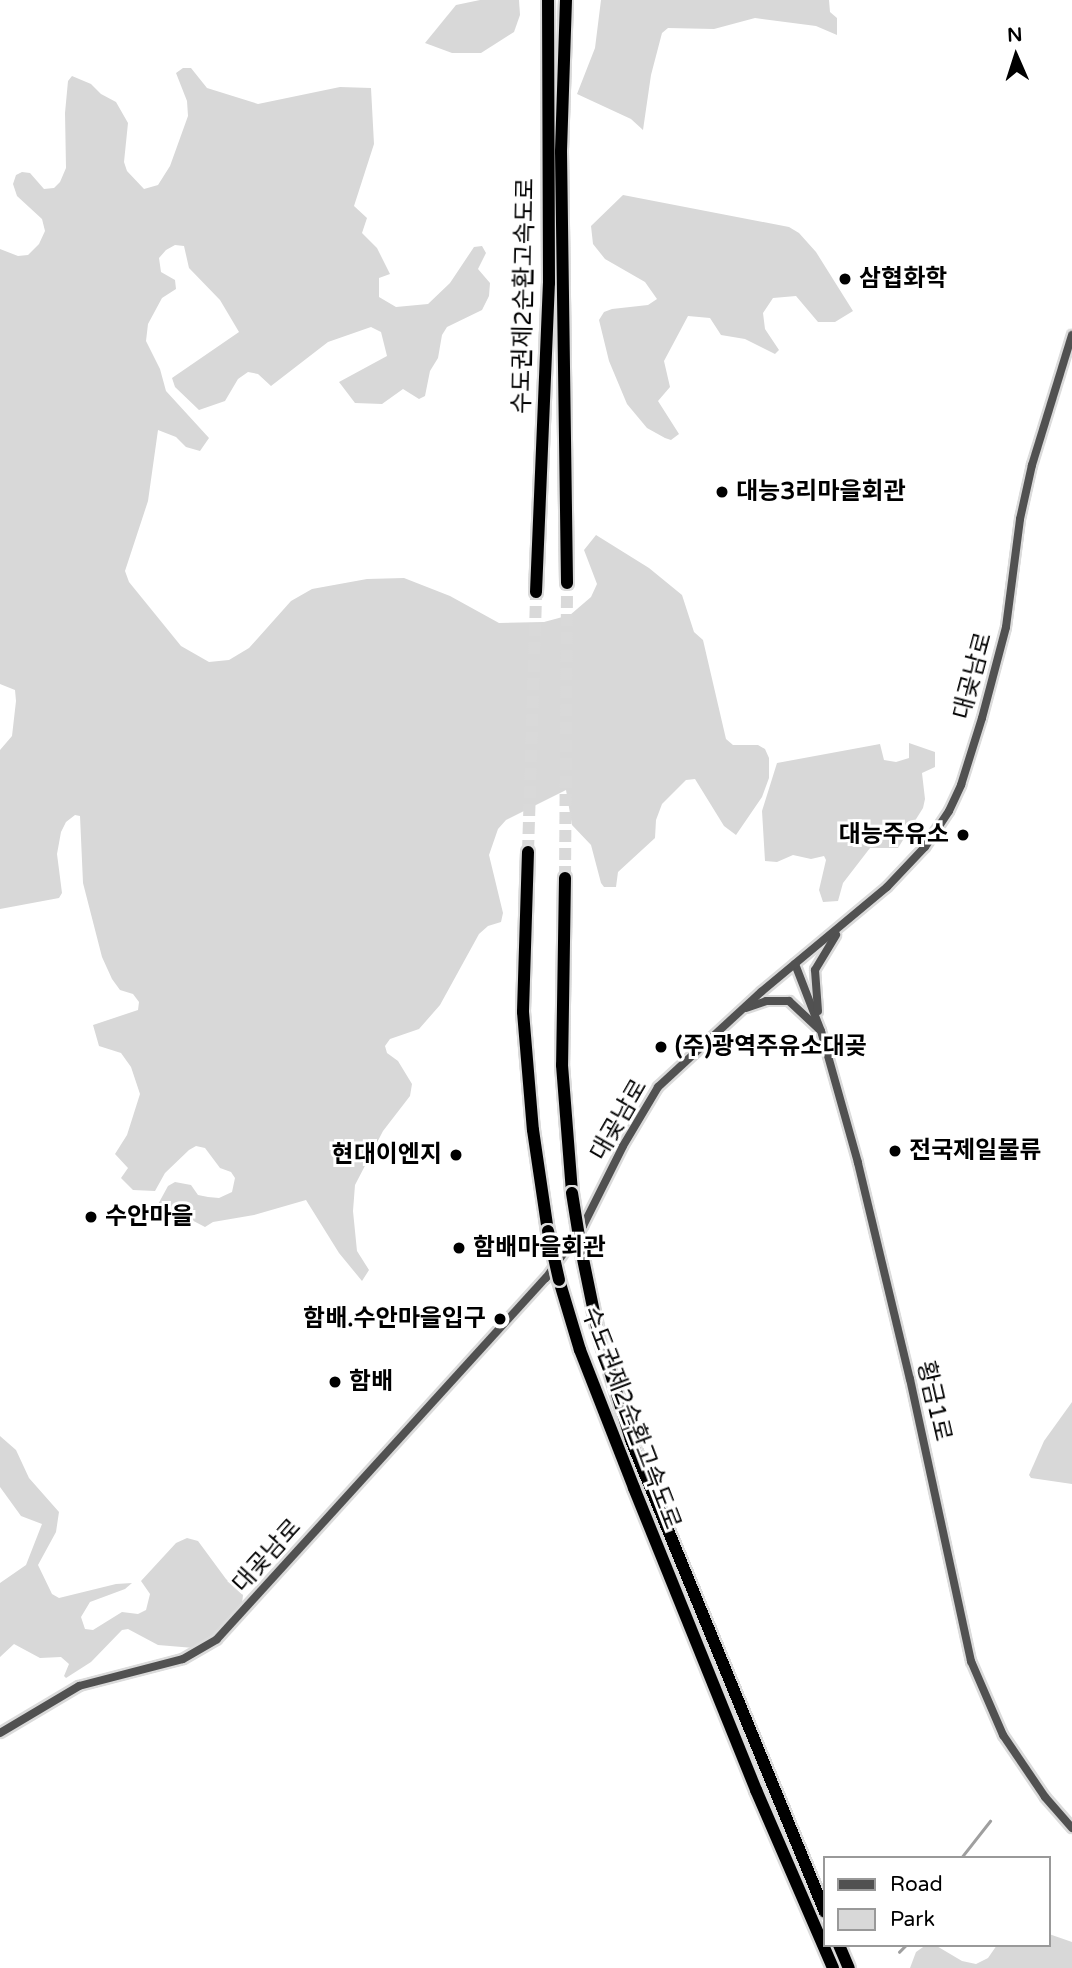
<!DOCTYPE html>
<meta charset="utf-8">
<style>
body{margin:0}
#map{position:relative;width:1072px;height:1968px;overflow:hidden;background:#fff;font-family:"Varela Round","Noto Sans KR",sans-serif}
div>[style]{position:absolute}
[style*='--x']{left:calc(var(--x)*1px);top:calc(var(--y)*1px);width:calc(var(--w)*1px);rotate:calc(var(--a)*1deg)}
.green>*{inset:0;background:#d8d8d8}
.stream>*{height:2.5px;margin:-1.25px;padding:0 1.25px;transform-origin:1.25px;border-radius:1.25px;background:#9f9f9f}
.highway-tunnel>*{height:12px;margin-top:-6px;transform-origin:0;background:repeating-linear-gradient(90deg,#d9d9d9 0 12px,transparent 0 18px)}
.roads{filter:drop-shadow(2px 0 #dbdbdb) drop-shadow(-2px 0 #dbdbdb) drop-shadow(0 2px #dbdbdb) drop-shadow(0 -2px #dbdbdb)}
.minor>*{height:8px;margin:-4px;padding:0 4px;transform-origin:4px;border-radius:4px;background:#515151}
.highway>*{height:12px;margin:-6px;padding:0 6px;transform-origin:6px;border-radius:6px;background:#000}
.bridges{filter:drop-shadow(2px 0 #dbdbdb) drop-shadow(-2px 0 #dbdbdb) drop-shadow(0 2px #dbdbdb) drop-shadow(0 -2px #dbdbdb)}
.highway-bridge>*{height:12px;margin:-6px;padding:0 6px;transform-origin:6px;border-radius:6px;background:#000}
.dots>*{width:19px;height:19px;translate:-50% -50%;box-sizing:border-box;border:4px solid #fff;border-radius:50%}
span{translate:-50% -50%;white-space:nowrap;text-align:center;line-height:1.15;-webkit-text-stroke:6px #fff;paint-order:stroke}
.poi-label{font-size:24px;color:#000;font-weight:700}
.left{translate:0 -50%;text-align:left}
.right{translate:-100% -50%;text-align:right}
.street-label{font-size:24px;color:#000}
.legend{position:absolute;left:823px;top:1856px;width:228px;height:91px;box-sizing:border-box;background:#fff;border:2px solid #999;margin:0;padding:9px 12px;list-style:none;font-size:21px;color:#000}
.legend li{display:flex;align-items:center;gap:14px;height:35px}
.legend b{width:35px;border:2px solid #999}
.north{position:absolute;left:981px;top:21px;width:70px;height:70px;-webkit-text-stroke:5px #fff;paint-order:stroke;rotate:357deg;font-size:19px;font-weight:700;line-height:28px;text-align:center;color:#000}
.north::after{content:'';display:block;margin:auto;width:24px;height:32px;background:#000;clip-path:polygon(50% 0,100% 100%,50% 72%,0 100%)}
</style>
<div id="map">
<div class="green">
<div style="clip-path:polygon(480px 0,519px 0,520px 15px,514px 32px,481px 53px,452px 53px,425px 43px,456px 5px)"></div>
<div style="clip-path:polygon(601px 0,829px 0,830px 12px,837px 18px,837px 35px,816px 26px,755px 18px,714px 29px,668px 28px,662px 33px,651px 75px,643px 130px,631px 119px,577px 94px,595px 48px)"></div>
<div style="clip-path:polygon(183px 68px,191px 68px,207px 88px,258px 104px,340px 87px,371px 88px,374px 144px,354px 206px,367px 218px,362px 233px,377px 248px,390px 274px,379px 278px,379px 297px,396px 307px,428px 304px,450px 283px,474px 247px,482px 246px,486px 253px,478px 269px,490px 283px,489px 296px,482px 310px,447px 327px,442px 335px,438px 358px,430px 371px,425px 396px,419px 399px,403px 389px,382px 404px,355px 403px,339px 382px,387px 356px,381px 332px,371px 327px,328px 342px,271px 386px,258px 374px,248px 372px,238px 379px,225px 401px,199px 410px,175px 387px,172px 378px,239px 332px,220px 300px,189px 268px,184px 246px,175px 245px,166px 250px,159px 258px,161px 272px,175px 280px,176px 289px,162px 298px,148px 324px,146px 341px,160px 369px,166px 391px,209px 438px,200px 451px,186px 447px,176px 437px,158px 430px,148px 501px,125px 571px,129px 582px,181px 646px,209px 662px,229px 660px,249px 648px,291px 601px,312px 589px,367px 579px,404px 578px,450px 596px,499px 623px,544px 622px,570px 615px,591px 597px,597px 584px,584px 550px,596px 535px,649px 568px,682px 595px,694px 632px,703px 640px,726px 739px,733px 745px,758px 745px,765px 749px,769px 758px,769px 778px,762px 797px,736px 835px,724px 826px,695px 779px,686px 780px,662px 804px,656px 820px,655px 838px,618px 872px,616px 887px,604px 887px,601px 883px,591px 845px,572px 825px,566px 790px,506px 820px,498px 829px,489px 855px,503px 913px,501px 922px,488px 926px,479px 934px,440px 1005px,419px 1029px,390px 1039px,385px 1046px,387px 1053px,398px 1061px,412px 1084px,410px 1096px,383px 1131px,355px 1185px,353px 1211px,357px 1251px,369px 1270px,362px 1281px,339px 1253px,306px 1200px,254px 1215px,213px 1222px,205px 1227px,184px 1216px,169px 1216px,156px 1208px,168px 1186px,175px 1182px,191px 1185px,198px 1195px,208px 1197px,219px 1198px,232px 1192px,235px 1178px,231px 1172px,220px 1168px,205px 1148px,196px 1146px,189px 1150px,165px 1173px,155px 1191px,133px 1190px,121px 1178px,128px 1168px,115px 1154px,127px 1135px,140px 1094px,131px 1067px,121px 1053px,99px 1046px,93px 1025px,138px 1010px,139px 1002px,133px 994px,120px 990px,112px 979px,102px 957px,83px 883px,80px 816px,75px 815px,66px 822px,61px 832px,57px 854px,62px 893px,59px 898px,0 909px,0 750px,12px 736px,16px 701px,15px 690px,0 684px,0 249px,18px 256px,28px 255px,39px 244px,45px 231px,42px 219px,17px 196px,13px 184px,16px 175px,22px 172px,30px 173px,44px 189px,54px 188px,60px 182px,66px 168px,65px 113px,68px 81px,72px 76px,91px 84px,101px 94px,116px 102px,128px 123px,124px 162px,127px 171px,144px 189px,158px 185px,170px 166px,188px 116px,187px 101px,176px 73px)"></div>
<div style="clip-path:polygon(623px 195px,789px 227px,799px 233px,816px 252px,853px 311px,835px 322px,818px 322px,796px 296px,773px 298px,763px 313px,765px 329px,779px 350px,775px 354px,745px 339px,721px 335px,710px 318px,688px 316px,664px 361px,670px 387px,658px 401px,679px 434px,671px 440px,665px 438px,647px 428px,627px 404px,609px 361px,599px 320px,604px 312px,612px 309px,648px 305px,657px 299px,645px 282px,605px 259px,593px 244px,591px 226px)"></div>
<div style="clip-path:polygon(909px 743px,935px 752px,935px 767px,922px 773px,925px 799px,923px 808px,898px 848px,870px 848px,843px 883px,838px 901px,823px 902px,819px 890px,826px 860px,824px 856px,811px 859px,793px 855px,777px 862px,765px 861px,762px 811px,777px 763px,880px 744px,884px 760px,896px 762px,909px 758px)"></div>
<div style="clip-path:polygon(1072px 1402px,1072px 1484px,1031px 1478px,1029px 1475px,1044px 1441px)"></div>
<div style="clip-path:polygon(0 1436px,16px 1450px,29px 1478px,59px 1512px,56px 1532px,38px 1565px,52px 1594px,59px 1598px,116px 1584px,132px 1583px,125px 1589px,90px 1602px,81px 1617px,85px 1629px,93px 1630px,122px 1612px,138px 1614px,146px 1610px,150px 1594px,141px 1581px,176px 1543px,187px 1538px,198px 1541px,226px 1579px,243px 1595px,242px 1604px,213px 1636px,194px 1648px,158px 1645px,128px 1629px,122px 1630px,91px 1662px,66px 1678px,64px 1676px,69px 1664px,61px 1657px,40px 1658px,14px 1644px,0 1657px,0 1583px,26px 1565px,42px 1524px,21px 1516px,0 1487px)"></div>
<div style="clip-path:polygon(1049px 1934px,1072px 1942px,1072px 1968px,910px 1968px,916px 1952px,926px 1945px,935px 1945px,962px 1961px,976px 1964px,988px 1958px,997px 1945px,1049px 1945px)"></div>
</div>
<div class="stream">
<div style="--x:961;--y:1858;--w:47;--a:-51.9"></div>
<div style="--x:899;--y:1952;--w:10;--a:-45"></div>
</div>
<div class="highway-tunnel">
<div style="--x:528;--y:852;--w:260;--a:-88.2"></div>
<div style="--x:565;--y:878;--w:295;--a:-89.6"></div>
</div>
<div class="roads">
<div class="minor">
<div style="--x:795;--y:964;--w:72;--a:68.8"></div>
<div style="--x:821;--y:1031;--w:137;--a:74.3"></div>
<div style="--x:858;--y:1163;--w:222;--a:76.5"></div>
<div style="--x:910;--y:1379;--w:289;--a:77.8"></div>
<div style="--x:971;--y:1661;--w:81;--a:66.6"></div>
<div style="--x:1003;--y:1735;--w:75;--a:55.9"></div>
<div style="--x:1045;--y:1797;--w:41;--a:48.9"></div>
<div style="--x:746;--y:1008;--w:21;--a:-19"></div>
<div style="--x:766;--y:1001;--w:23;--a:0"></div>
<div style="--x:789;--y:1001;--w:41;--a:43"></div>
<div style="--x:818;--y:1011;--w:41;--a:-94.2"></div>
<div style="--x:815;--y:970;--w:41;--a:-59"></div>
<div style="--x:0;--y:1733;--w:92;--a:-30.7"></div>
<div style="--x:79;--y:1686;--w:107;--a:-14.6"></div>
<div style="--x:183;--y:1659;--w:39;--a:-30"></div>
<div style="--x:217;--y:1639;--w:488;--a:-47.7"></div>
<div style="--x:546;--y:1278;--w:64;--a:-54.6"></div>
<div style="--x:583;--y:1226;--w:89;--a:-63.4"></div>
<div style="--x:623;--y:1146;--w:69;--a:-59.3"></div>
<div style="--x:658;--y:1087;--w:140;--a:-42.7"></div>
<div style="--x:761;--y:992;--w:164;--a:-39.8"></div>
<div style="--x:887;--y:887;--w:55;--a:-46.5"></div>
<div style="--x:925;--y:847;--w:43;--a:-56.3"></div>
<div style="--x:949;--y:811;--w:29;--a:-65"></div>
<div style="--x:961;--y:785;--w:70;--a:-72.6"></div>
<div style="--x:982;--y:718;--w:94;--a:-75.2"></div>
<div style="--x:1006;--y:627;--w:109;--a:-82.6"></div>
<div style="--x:1020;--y:519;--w:55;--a:-77.5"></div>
<div style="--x:1032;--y:465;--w:136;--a:-72.9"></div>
</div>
<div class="highway">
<div style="--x:566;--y:0;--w:152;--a:91.9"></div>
<div style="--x:561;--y:152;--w:431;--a:89.2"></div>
<div style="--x:536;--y:592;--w:309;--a:-87.6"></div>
<div style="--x:549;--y:283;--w:283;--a:-90.2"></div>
<div style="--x:528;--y:852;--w:160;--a:91.8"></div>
<div style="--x:523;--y:1012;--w:118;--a:85.2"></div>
<div style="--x:533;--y:1130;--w:102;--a:81.6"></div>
<div style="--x:565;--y:878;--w:187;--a:90.9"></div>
<div style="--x:562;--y:1065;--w:128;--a:85.5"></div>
<div style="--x:581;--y:1249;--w:85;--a:78.4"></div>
<div style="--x:598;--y:1332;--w:113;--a:73"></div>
<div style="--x:631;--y:1440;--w:510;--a:67.66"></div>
<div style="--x:559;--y:1280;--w:73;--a:73.3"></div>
<div style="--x:580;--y:1350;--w:148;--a:68.6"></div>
<div style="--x:634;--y:1488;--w:326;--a:68"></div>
<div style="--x:756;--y:1790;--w:194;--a:66.6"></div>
<div style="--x:839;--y:1945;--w:25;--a:67"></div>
</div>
</div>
<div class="bridges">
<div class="highway-bridge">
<div style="--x:572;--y:1193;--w:57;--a:80.9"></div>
<div style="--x:548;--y:1231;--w:50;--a:77.3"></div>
</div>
</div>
<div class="dots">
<div style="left:845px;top:279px;background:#000"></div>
<div style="left:722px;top:492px;background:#000"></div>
<div style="left:963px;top:835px;background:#000"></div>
<div style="left:661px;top:1047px;background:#000"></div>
<div style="left:895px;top:1151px;background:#000"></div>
<div style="left:456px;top:1155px;background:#000"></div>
<div style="left:91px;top:1217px;background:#000"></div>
<div style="left:459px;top:1248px;background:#000"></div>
<div style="left:500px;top:1319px;background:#000"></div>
<div style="left:335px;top:1382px;background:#000"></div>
</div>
<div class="poi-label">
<span class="left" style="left:859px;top:279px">삼협화학</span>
<span class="left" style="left:736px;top:492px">대능3리마을회관</span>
<span class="right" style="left:949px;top:835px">대능주유소</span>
<span class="left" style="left:675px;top:1047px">(주)광역주유소대곶</span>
<span class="left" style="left:909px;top:1151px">전국제일물류</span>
<span class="right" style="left:442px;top:1155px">현대이엔지</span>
<span class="left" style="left:105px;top:1217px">수안마을</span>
<span class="left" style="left:473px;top:1248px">함배마을회관</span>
<span class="right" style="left:486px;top:1319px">함배.수안마을입구</span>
<span class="left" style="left:349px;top:1382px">함배</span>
</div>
<div class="street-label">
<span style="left:524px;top:296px;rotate:-89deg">수도권제2순환고속도로</span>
<span style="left:973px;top:676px;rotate:-75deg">대곶남로</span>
<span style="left:619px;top:1120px;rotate:-60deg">대곶남로</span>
<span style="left:934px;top:1401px;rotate:77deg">황금1로</span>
<span style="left:631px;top:1418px;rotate:69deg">수도권제2순환고속도로</span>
<span style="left:267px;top:1556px;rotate:-48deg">대곶남로</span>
</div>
<ul class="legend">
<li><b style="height:9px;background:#515151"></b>Road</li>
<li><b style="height:19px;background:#d8d8d8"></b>Park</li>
</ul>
<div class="north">N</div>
</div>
